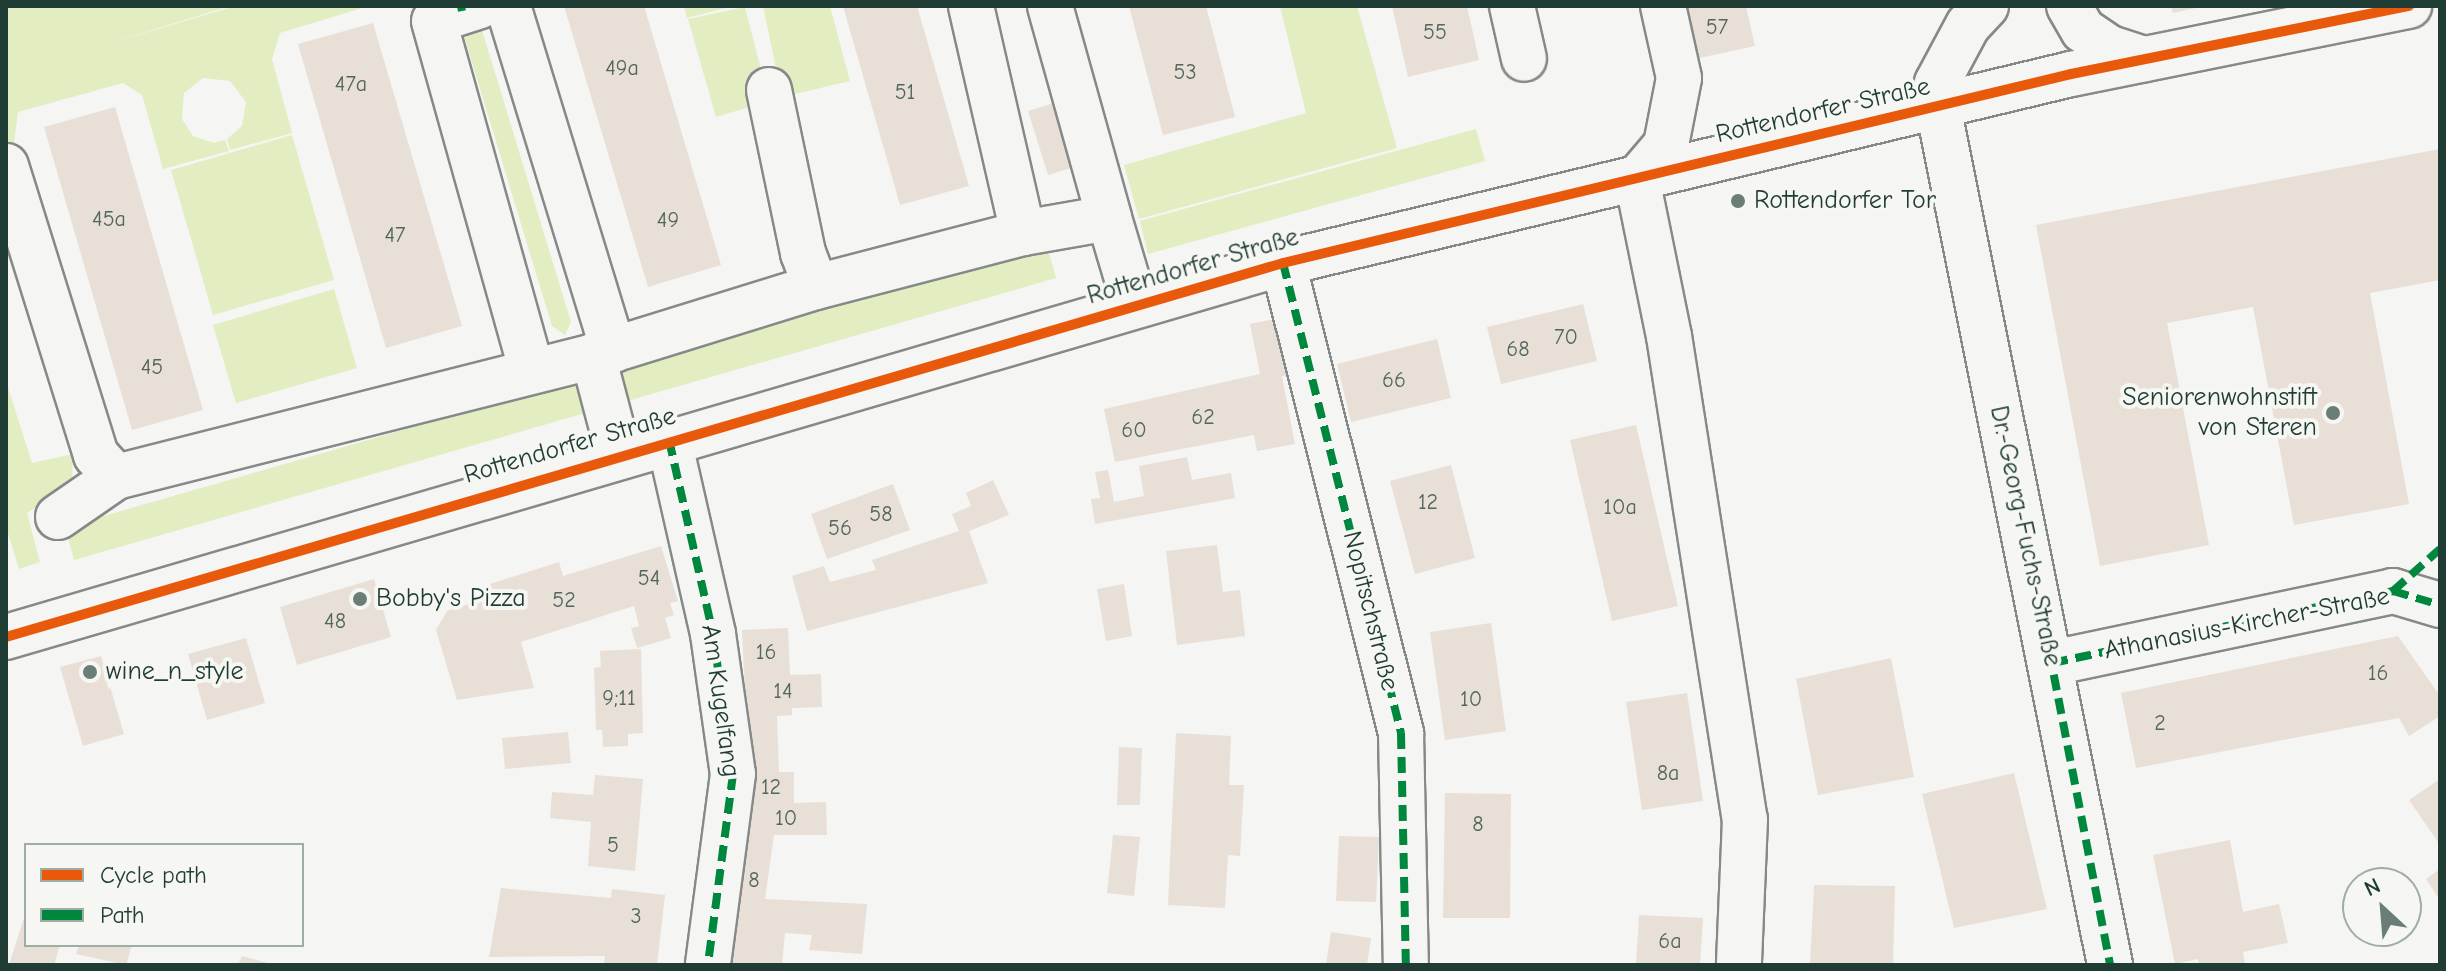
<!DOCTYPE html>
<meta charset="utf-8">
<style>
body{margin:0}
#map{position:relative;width:2446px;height:971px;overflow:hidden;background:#f5f5f3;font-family:"Comic Neue",sans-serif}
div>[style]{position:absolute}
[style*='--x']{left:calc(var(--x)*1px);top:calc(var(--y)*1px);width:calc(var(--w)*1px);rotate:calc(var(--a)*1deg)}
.green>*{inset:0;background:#e3edc2}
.building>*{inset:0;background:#e8dfd7}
.roads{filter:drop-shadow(2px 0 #858a88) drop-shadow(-2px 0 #858a88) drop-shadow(0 2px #858a88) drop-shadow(0 -2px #858a88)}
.minor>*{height:44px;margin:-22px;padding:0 22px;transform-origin:22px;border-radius:22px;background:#f5f5f3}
.quiet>*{height:8px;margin-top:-4px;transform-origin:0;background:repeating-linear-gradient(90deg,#00873e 0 16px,transparent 0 24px)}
.cycleway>*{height:10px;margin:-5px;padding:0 5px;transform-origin:5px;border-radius:5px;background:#e8590c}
.dots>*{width:22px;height:22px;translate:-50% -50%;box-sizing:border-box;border:4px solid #f6f6f2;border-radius:50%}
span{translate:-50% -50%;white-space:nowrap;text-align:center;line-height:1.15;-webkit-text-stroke:8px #f6f6f2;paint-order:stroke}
.number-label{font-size:22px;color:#51665d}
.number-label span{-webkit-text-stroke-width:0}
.street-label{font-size:26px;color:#1f3d34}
.poi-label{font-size:26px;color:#1f3d34}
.left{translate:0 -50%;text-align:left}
.right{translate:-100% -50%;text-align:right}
.frame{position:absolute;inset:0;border:8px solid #1f3d34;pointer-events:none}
.legend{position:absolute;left:24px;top:843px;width:280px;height:104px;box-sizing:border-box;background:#f6f6f2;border:2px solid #a0aca6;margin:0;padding:10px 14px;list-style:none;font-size:24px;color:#1f3d34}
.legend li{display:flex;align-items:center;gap:16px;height:40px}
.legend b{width:40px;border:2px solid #a0aca6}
.north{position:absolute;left:2342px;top:867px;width:80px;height:80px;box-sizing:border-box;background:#f6f6f2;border:2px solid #a0aca6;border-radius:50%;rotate:334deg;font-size:22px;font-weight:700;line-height:32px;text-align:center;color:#1f3d34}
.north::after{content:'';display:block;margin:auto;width:28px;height:36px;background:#6a7d77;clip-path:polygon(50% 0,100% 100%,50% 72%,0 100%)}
</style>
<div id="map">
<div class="green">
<div style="clip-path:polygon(6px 6px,230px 6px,104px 45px,235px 6px,369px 6px,280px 33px,272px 59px,292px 133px,230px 150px,227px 139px,242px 126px,246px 102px,230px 81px,203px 78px,184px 93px,182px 119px,193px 136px,214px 143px,225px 140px,229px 151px,163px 169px,142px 95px,123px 83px,18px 112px,13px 151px,6px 153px)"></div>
<div style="clip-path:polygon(684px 6px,733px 6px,687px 18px)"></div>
<div style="clip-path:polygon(763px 6px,830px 6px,850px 81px,782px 97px)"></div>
<div style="clip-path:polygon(1280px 6px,1357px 6px,1397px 148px,1139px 219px,1124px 165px,1306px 113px)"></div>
<div style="clip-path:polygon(745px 7px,769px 101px,716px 117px,688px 19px)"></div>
<div style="clip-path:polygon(482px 30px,571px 322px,565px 335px,552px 326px,464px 36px)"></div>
<div style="clip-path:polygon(1476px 129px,1485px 161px,1148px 254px,1140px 221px)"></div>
<div style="clip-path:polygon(292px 135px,334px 280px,213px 315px,171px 170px)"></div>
<div style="clip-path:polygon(1047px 245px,1056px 278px,74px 560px,65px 527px)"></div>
<div style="clip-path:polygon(334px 289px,357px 368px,236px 403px,213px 325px)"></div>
<div style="clip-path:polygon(6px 381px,32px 463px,73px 454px,72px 485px,27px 513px,40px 562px,19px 569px,6px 527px)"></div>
</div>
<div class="building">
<div style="clip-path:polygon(564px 6px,644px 6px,721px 265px,648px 287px)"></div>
<div style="clip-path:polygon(843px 6px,917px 6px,969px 186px,900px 205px)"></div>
<div style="clip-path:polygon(1129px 6px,1206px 6px,1235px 117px,1163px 135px)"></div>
<div style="clip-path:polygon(1392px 6px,1467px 6px,1479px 60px,1408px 77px)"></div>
<div style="clip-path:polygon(1678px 6px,1746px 6px,1755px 46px,1690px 60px)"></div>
<div style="clip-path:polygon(2171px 6px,2199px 6px,2200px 7px,2173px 13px)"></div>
<div style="clip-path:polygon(373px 23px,462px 326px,386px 348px,298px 44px)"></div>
<div style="clip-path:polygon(1060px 101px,1081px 165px,1048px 175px,1028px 111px)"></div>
<div style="clip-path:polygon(115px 107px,203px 410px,132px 430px,44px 127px)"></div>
<div style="clip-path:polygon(2440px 149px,2440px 280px,2370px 293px,2409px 504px,2294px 525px,2253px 307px,2167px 323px,2209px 545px,2100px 566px,2036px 225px)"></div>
<div style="clip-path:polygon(1583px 304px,1597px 361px,1501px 384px,1487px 327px)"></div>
<div style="clip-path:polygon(1280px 318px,1291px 375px,1282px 376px,1295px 444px,1257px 451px,1254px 435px,1115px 462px,1104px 409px,1260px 374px,1250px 324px)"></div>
<div style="clip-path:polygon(1437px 339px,1451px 398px,1351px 422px,1337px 364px)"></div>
<div style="clip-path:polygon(1636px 425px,1678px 606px,1612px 621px,1570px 440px)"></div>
<div style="clip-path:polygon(1187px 457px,1192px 480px,1231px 473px,1235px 498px,1095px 524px,1091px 499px,1100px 498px,1095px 472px,1108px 470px,1114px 502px,1144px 496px,1139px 466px)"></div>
<div style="clip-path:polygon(1451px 465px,1475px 558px,1415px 574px,1390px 481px)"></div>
<div style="clip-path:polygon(993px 480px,1009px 515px,969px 531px,988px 583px,807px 631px,792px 576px,824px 566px,830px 582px,876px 570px,872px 560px,959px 531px,952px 514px,971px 506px,966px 493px)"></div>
<div style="clip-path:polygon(893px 484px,910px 530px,827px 559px,811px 514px)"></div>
<div style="clip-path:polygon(1217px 545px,1223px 592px,1240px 590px,1245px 636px,1177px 645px,1166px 551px)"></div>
<div style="clip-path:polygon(661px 546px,678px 601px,670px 603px,674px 615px,665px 618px,671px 638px,637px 648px,631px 628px,639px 626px,634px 606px,521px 642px,534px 688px,457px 700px,436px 630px,447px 611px,494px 596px,490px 584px,559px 562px,563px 576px)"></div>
<div style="clip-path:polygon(374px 579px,391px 637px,297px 665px,280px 607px)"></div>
<div style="clip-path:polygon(1124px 584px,1132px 636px,1106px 641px,1097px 589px)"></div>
<div style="clip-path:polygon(1491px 623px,1506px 731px,1445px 740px,1430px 632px)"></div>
<div style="clip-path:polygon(788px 628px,790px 675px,821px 674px,822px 707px,792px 708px,792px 715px,777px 716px,779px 772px,794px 772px,794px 803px,826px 802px,827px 835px,774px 835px,765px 899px,867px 904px,862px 954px,809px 950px,812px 935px,785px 933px,782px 965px,729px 965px,749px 773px,742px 630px)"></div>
<div style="clip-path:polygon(2398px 636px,2440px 696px,2440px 716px,2409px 736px,2399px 718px,2136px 768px,2121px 693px)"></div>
<div style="clip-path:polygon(246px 638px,265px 703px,207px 720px,188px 654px)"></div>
<div style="clip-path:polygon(641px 649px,643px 733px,628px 734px,628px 746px,603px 747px,602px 730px,596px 730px,594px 668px,601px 667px,600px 651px)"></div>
<div style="clip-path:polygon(101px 656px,124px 734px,83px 746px,60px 667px)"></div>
<div style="clip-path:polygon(1891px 658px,1914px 777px,1818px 795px,1796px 679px)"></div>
<div style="clip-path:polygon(1687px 693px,1703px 801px,1642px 810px,1626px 702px)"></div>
<div style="clip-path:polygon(568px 732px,571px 763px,505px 769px,502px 738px)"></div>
<div style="clip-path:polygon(1176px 733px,1231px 736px,1229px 785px,1244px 785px,1240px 856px,1228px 855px,1225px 908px,1168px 905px)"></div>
<div style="clip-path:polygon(1119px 747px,1142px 748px,1140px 805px,1117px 805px)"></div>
<div style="clip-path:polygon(2014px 773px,2047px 909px,1954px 928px,1922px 794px)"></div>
<div style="clip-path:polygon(595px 775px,643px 779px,635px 871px,588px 866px,591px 822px,550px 818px,552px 792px,593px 795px)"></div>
<div style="clip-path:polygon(2440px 779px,2440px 845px,2409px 800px)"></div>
<div style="clip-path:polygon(1445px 793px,1511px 794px,1510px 918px,1443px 918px)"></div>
<div style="clip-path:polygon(1113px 835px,1140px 837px,1134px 896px,1107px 893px)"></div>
<div style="clip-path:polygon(1339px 836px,1379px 837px,1376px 902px,1336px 901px)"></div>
<div style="clip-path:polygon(2230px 840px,2243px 912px,2279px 904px,2288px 943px,2243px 952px,2245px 965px,2199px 965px,2198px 959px,2175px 964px,2153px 855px)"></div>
<div style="clip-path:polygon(2440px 869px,2440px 900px,2426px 879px)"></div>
<div style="clip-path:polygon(1814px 885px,1895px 886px,1893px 965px,1810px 965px)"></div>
<div style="clip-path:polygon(501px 888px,611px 898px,612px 889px,665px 895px,657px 965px,604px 965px,605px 956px,489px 957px)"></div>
<div style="clip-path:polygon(1639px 915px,1703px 918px,1700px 965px,1636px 965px)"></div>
<div style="clip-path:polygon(24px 918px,26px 945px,60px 945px,54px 965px,9px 965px)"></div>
<div style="clip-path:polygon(1331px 932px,1371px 938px,1367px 965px,1326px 965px)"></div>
<div style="clip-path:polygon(79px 945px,132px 945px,126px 965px,76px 954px)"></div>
<div style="clip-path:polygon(242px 956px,271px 964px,271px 965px,238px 965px)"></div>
</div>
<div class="roads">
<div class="minor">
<div style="--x:480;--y:6;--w:48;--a:161.9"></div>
<div style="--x:434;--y:21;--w:361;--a:74.4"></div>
<div style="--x:508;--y:6;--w:360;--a:73"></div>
<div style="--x:971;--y:6;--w:233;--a:77.1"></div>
<div style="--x:1050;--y:6;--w:220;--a:74.4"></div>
<div style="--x:1512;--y:6;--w:54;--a:77.2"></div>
<div style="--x:1986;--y:6;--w:26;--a:133"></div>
<div style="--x:1968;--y:25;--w:66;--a:118.1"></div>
<div style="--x:1937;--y:83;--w:24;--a:88"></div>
<div style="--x:1938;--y:107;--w:875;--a:78.66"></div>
<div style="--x:2069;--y:6;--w:28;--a:60"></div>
<div style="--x:2083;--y:30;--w:32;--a:34"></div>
<div style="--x:2110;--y:48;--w:36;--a:18"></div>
<div style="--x:769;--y:90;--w:167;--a:78.2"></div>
<div style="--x:803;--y:253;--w:36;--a:69"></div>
<div style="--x:6;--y:166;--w:303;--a:72.7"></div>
<div style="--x:96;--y:455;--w:30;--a:48"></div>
<div style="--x:1637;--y:179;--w:160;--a:78.5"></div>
<div style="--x:1669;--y:336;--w:489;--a:81.1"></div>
<div style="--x:1745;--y:819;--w:146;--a:92.4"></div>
<div style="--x:1637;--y:179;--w:45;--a:-49.5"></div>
<div style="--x:1666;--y:145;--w:68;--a:-79"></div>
<div style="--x:1679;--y:78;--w:74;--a:-102.5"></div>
<div style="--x:1283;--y:263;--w:485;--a:75.9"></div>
<div style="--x:1401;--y:733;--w:232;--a:88.8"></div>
<div style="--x:593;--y:356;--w:102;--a:75.3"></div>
<div style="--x:669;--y:440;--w:199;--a:77.2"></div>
<div style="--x:713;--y:634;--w:141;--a:81.9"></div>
<div style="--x:733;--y:774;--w:193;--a:97.5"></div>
<div style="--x:58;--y:517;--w:70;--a:-34.6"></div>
<div style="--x:116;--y:477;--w:492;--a:-14.2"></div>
<div style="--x:593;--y:356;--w:233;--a:-17.2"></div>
<div style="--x:816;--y:287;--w:214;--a:-14.6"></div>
<div style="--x:1023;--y:233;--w:87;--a:-9.9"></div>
<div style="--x:1109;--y:218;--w:91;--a:73.4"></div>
<div style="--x:6;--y:637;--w:1331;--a:-16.32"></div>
<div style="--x:1283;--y:263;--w:810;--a:-13.49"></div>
<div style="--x:2071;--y:74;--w:345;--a:-11.4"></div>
<div style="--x:2052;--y:663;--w:349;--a:-11.9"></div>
<div style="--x:2393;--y:591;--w:49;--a:16.6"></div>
</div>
</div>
<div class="quiet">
<div style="--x:461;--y:6;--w:5;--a:79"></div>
<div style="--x:1283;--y:263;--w:485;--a:75.9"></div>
<div style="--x:1401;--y:733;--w:232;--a:88.8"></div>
<div style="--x:669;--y:440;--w:199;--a:77.2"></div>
<div style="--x:713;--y:634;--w:141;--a:81.9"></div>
<div style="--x:733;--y:774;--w:193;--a:97.5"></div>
<div style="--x:2393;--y:591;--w:63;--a:-41.8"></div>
<div style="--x:2040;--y:604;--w:368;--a:79"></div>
<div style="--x:2052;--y:663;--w:349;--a:-11.9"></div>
<div style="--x:2393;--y:591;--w:49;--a:16.6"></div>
</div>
<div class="cycleway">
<div style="--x:6;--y:637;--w:1331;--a:-16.32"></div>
<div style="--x:1283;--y:263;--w:810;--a:-13.49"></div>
<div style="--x:2071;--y:74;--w:345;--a:-11.4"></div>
</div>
<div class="dots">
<div style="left:1738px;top:201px;background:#6a7d77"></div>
<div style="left:2333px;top:413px;background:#6a7d77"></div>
<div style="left:360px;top:599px;background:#6a7d77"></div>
<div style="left:90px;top:672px;background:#6a7d77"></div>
</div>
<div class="number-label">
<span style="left:1717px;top:28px">57</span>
<span style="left:1435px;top:33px">55</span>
<span style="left:622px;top:69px">49a</span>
<span style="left:1185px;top:73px">53</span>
<span style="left:351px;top:85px">47a</span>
<span style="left:905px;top:93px">51</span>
<span style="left:109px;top:220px">45a</span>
<span style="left:668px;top:221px">49</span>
<span style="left:395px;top:236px">47</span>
<span style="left:1566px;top:338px">70</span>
<span style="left:1518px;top:350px">68</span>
<span style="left:152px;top:368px">45</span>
<span style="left:1394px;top:381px">66</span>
<span style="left:1203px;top:418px">62</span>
<span style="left:1134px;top:431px">60</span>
<span style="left:1428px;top:503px">12</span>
<span style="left:1620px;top:508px">10a</span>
<span style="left:881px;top:515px">58</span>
<span style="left:840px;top:529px">56</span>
<span style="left:649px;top:579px">54</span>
<span style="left:564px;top:601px">52</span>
<span style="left:335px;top:622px">48</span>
<span style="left:766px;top:653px">16</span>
<span style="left:2378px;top:674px">16</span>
<span style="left:783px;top:692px">14</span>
<span style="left:619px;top:699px">9;11</span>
<span style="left:1471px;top:700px">10</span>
<span style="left:2160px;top:724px">2</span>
<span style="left:1668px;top:774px">8a</span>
<span style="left:771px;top:788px">12</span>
<span style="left:786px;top:819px">10</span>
<span style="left:1478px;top:825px">8</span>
<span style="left:613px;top:846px">5</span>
<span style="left:754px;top:881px">8</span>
<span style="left:636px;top:917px">3</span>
<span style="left:1670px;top:942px">6a</span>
</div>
<div class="street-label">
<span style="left:1823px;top:111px;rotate:-13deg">Rottendorfer Straße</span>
<span style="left:1193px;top:267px;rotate:-16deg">Rottendorfer Straße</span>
<span style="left:570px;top:446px;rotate:-16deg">Rottendorfer Straße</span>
<span style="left:2025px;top:536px;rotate:78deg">Dr.-Georg-Fuchs-Straße</span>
<span style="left:1370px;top:611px;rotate:76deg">Nopitschstraße</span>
<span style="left:2247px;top:624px;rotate:-11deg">Athanasius-Kircher-Straße</span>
<span style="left:720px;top:701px;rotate:82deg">Am Kugelfang</span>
</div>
<div class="poi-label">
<span class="left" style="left:1754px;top:201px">Rottendorfer Tor</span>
<span class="right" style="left:2317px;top:413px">Seniorenwohnstift<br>von Steren</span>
<span class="left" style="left:376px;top:599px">Bobby's Pizza</span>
<span class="left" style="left:106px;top:672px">wine_n_style</span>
</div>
<div class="frame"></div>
<ul class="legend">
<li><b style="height:10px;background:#e8590c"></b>Cycle path</li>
<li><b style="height:10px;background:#00873e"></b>Path</li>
</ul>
<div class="north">N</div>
</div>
